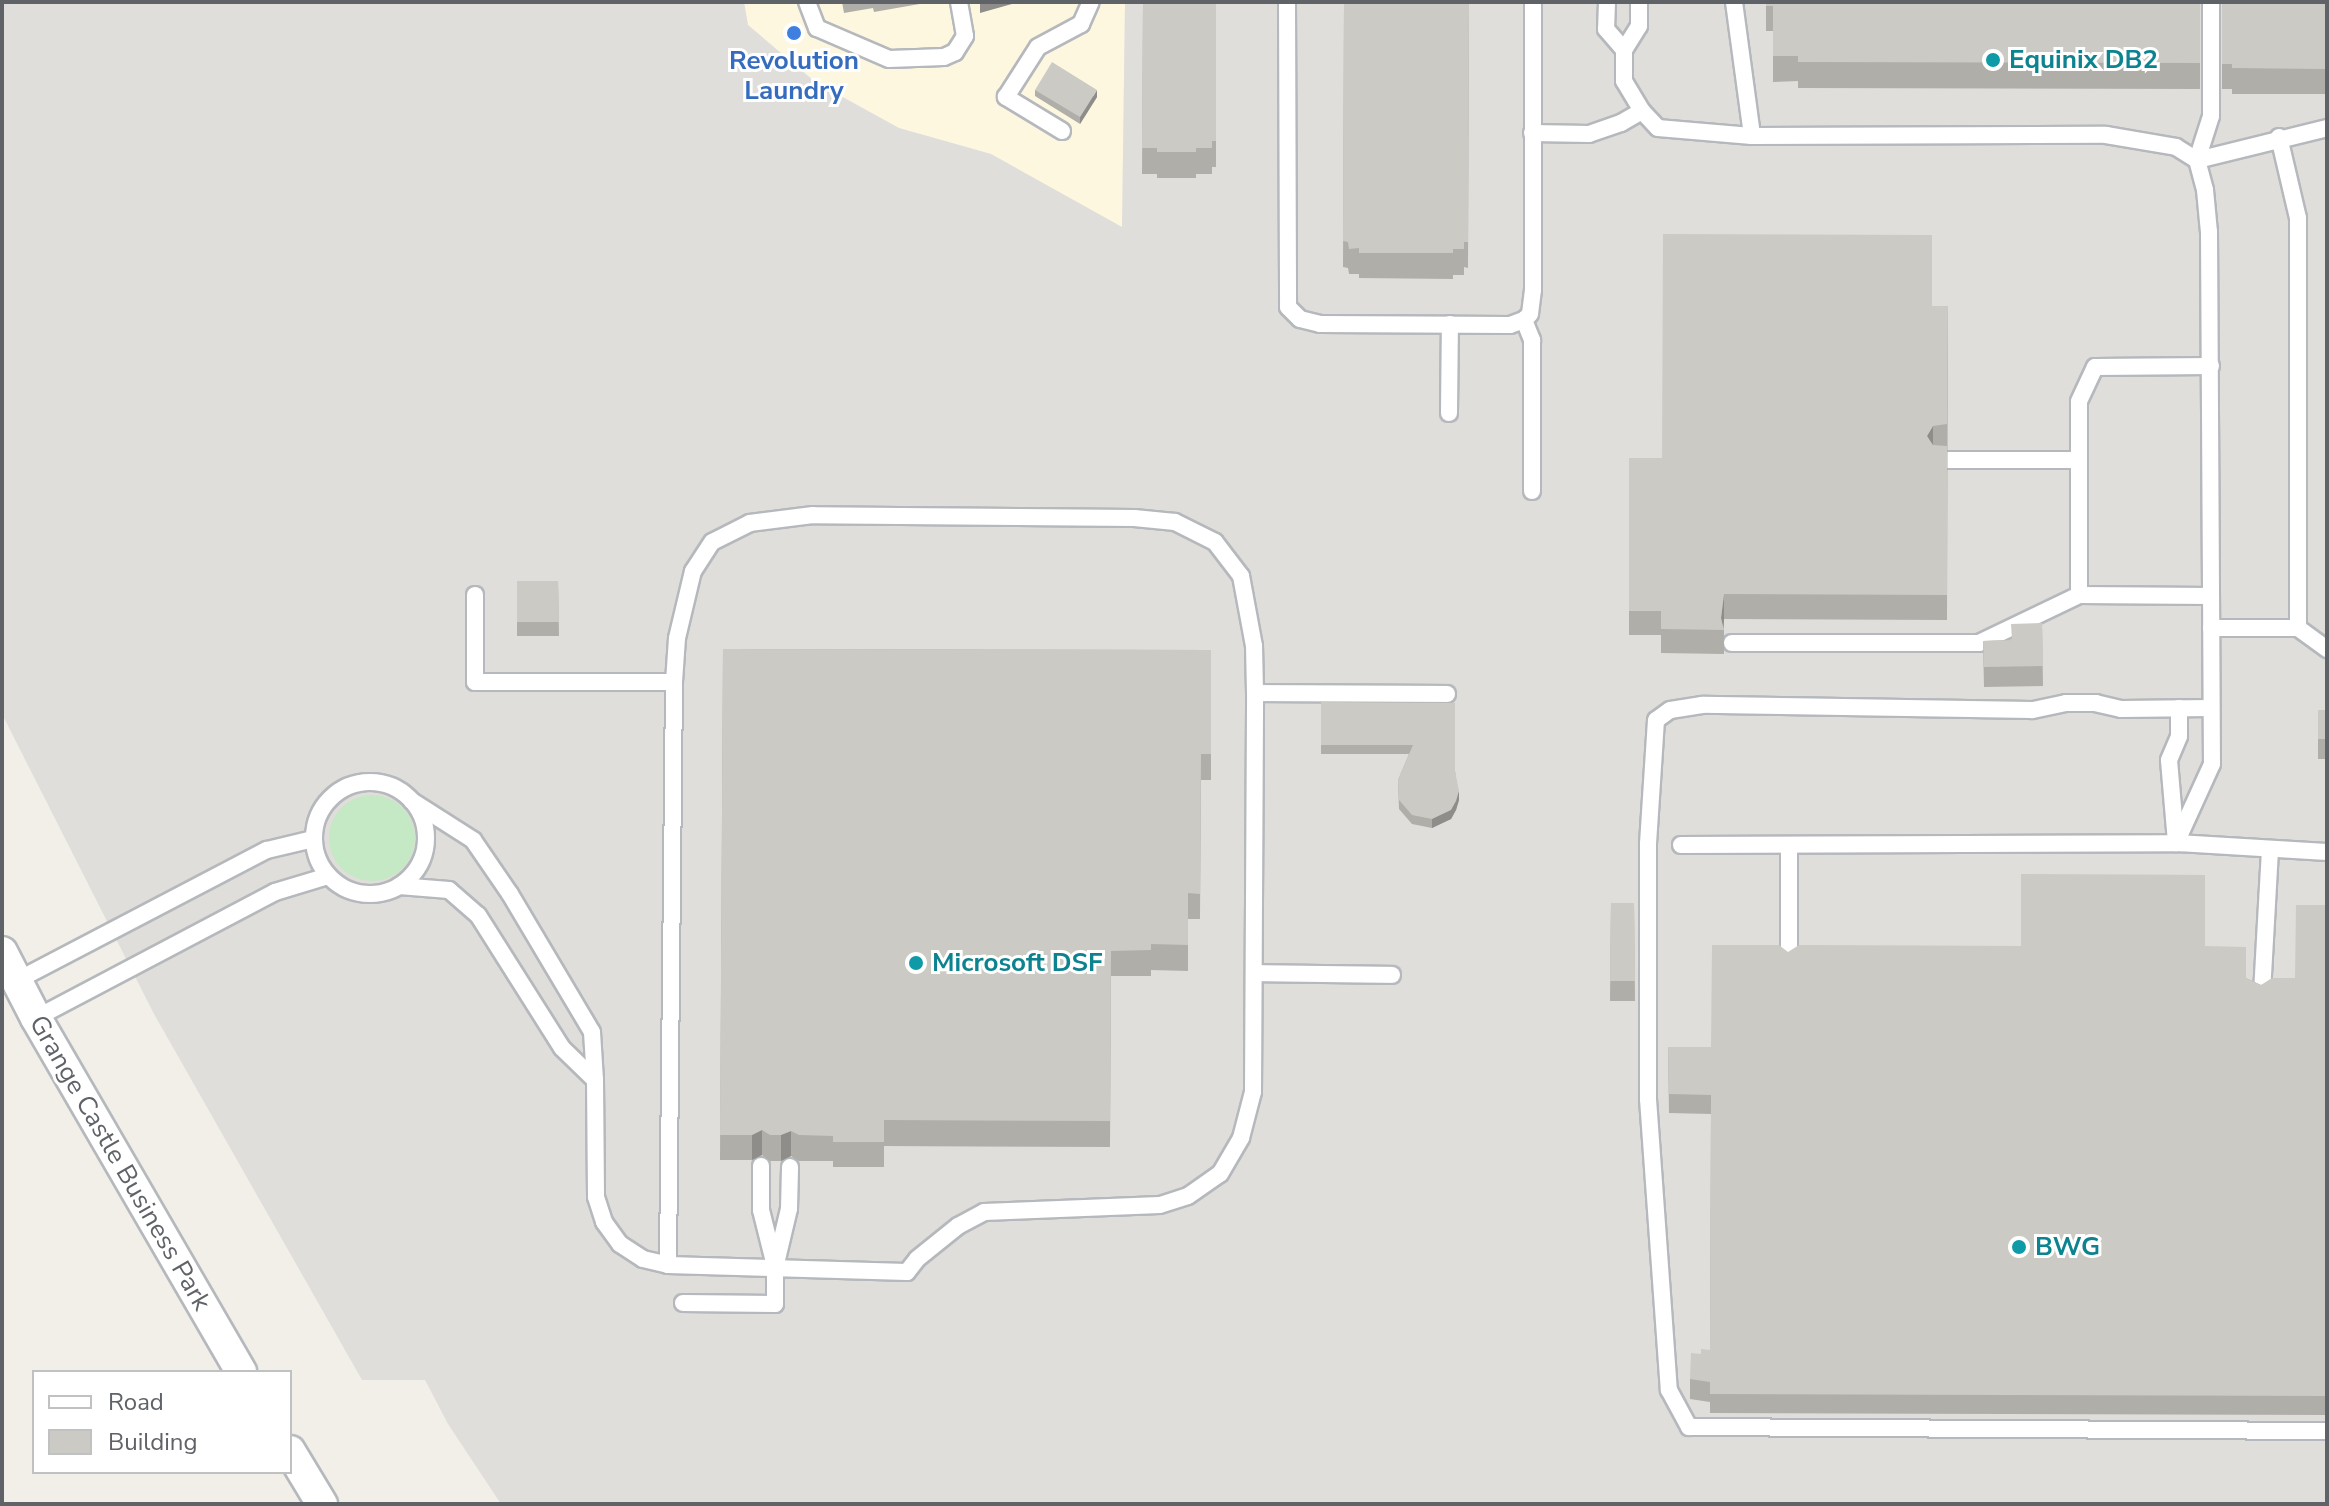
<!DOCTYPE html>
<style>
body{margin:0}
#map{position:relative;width:2329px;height:1506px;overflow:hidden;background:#f1efe8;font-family:"Nunito Sans",sans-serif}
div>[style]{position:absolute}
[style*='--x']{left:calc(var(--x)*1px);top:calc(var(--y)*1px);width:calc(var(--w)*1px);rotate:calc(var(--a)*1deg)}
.commercial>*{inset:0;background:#fef7e0}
.industrial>*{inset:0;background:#e0deda}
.green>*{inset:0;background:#c5e8c5}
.round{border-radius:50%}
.roads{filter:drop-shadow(2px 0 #b5b8bc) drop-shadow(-2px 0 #b5b8bc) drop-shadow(0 2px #b5b8bc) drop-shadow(0 -2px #b5b8bc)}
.service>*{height:16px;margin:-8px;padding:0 8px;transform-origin:8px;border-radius:8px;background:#fff}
.service>.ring{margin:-8px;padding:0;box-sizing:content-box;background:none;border:16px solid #fff;border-radius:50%}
.minor>*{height:30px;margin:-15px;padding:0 15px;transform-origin:15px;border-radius:15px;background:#fff}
.wall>*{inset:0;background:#afaea9}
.shaded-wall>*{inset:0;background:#8f8d8a}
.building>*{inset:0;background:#cccac5}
.dots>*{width:22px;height:22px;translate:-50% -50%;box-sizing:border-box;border:4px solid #fff;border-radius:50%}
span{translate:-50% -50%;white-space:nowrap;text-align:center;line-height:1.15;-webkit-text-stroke:6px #fff;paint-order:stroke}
.culture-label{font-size:26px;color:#0d838f;font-weight:700}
.left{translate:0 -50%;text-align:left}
.shop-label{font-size:26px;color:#366cbe;font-weight:700}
.street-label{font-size:26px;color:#5f6368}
.frame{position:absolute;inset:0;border:4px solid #5f6368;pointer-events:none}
.legend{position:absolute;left:32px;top:1370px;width:260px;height:104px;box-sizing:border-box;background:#fff;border:2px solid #bfc1c3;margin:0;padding:10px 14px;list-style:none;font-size:24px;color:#5f6368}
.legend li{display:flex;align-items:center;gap:16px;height:40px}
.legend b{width:40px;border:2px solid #bfc1c3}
</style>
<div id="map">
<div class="commercial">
<div style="clip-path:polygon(744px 2px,1125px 2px,1122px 227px,991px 154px,899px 128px,815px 81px,748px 25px)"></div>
</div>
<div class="industrial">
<div style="clip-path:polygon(2px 2px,744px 2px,748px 25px,815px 82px,899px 128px,991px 154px,1122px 227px,1125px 2px,2327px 2px,2327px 1504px,501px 1504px,448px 1424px,425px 1380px,362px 1380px,154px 1014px,2px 714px)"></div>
</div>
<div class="green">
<div class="round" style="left:329px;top:795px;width:86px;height:86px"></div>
</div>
<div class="roads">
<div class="service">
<div style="--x:807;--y:2;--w:28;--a:69"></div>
<div style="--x:817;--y:28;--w:78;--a:23.3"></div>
<div style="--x:889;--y:59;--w:55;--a:-2.1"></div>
<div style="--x:944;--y:57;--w:12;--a:-24"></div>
<div style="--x:955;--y:52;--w:19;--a:-58"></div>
<div style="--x:965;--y:36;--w:35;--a:-100"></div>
<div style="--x:1287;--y:2;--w:305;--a:89.8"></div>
<div style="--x:1288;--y:307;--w:17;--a:45"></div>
<div style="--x:1300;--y:319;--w:21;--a:14"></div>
<div style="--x:1320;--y:324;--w:190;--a:0.3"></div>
<div style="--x:1510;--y:325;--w:15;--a:-20"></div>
<div style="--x:1524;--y:320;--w:8;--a:-45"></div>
<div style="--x:1530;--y:314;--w:24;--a:-83"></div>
<div style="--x:1533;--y:290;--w:288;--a:-90"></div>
<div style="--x:1607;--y:2;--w:27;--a:92"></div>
<div style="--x:1606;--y:29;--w:28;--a:49"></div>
<div style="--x:1639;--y:2;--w:24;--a:90"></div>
<div style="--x:1639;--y:26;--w:28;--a:122"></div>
<div style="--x:1624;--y:50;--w:31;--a:90"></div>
<div style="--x:1624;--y:81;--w:35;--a:59"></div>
<div style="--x:1642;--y:111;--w:23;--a:47"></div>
<div style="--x:1658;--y:128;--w:94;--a:4.9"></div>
<div style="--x:1752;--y:136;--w:354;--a:-0.2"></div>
<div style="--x:2106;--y:135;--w:71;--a:9.7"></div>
<div style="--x:2176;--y:147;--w:25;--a:32"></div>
<div style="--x:2197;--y:160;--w:31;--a:75"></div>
<div style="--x:2205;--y:190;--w:42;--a:84.6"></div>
<div style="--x:2209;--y:232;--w:532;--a:89.68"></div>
<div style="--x:2212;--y:764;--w:87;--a:114.5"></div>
<div style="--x:1734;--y:2;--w:135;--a:82.3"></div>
<div style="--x:1062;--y:131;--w:66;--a:-148.7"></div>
<div style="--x:1006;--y:97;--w:59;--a:-57.4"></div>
<div style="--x:1038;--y:47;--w:49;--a:-28.1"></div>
<div style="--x:1081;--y:24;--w:24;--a:-66"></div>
<div style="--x:1532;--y:133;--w:57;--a:1"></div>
<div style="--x:1589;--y:134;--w:34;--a:-19"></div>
<div style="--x:1621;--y:123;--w:24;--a:-30"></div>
<div style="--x:2279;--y:137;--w:83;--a:76.8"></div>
<div style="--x:2298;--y:218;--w:410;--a:90"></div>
<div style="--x:2298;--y:628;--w:36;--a:36"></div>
<div style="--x:2197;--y:160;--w:46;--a:-72.3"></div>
<div style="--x:2211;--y:116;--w:114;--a:-90"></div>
<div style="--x:2197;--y:160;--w:134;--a:-13.8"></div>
<div style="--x:1524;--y:320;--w:22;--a:68"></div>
<div style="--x:1532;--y:340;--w:151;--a:90"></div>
<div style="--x:2211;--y:366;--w:116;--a:179.5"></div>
<div style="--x:2095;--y:367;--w:38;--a:115"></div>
<div style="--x:2079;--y:402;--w:193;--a:90"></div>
<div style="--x:2079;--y:595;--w:132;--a:0.4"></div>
<div style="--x:1449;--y:413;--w:89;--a:-89.4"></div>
<div style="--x:1938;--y:460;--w:141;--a:0"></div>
<div style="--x:475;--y:595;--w:87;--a:90"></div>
<div style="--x:475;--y:682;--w:199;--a:0"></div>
<div style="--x:2211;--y:628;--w:87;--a:0"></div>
<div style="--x:1732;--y:643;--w:247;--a:0"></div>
<div style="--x:1979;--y:643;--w:111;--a:-25.6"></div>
<div style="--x:1255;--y:693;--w:192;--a:0.3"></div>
<div style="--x:2211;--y:708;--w:90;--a:179.4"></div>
<div style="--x:2121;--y:709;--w:26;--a:-167"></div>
<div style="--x:2096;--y:703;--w:30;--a:180"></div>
<div style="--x:2066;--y:703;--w:35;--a:168"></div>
<div style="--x:2032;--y:710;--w:330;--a:-179.1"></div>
<div style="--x:1702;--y:705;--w:32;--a:171"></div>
<div style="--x:1670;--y:710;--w:17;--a:144"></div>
<div style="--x:1656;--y:720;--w:124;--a:93.7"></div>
<div style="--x:1648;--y:844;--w:255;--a:90"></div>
<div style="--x:1648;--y:1099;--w:292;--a:85.9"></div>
<div style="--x:1669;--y:1390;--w:42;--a:61.6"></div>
<div style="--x:1689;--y:1427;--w:638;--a:0.36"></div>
<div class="ring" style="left:314px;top:782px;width:96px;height:96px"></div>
<div style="--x:2176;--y:842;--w:82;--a:-94.9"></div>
<div style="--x:2169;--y:760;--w:26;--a:-67"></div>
<div style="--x:2179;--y:736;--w:28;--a:-90"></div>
<div style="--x:1681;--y:845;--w:495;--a:-0.2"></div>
<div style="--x:2176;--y:843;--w:151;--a:3.4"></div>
<div style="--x:1789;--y:845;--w:115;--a:90"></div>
<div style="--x:399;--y:886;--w:50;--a:4.6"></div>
<div style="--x:449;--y:890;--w:38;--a:41"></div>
<div style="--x:478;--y:915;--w:157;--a:57.7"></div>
<div style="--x:562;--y:1048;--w:46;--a:44.1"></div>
<div style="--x:595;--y:1080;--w:48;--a:-93.6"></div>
<div style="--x:592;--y:1032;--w:161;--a:-120.7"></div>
<div style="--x:510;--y:894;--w:65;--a:-124.4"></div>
<div style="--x:473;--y:840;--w:72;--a:-147.4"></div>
<div style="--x:1254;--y:973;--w:138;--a:0.8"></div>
<div style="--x:16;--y:981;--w:283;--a:-27.6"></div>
<div style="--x:267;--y:850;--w:47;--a:-13.4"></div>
<div style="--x:2262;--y:993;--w:144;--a:-86.8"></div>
<div style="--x:36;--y:1018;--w:270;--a:-27.8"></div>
<div style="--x:275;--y:892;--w:55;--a:-16.8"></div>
<div style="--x:595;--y:1080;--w:117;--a:89.5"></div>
<div style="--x:596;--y:1197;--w:26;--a:72"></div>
<div style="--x:604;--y:1222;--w:27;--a:54"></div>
<div style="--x:620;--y:1244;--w:27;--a:33"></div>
<div style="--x:643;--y:1259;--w:26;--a:13"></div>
<div style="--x:668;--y:1265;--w:239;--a:1.7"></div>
<div style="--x:907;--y:1272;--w:16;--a:-52"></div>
<div style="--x:917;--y:1259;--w:53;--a:-38.8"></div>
<div style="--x:958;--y:1226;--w:30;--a:-28"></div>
<div style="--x:984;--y:1212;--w:176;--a:-2.3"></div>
<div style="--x:1160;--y:1205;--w:29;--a:-18"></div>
<div style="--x:1188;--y:1196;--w:39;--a:-35"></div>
<div style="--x:1220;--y:1174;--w:42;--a:-59.7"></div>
<div style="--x:1241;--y:1138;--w:48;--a:-75.4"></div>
<div style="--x:1253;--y:1092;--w:399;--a:-89.7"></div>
<div style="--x:1255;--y:693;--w:47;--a:-91.2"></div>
<div style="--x:1254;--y:646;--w:71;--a:-100.5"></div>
<div style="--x:1241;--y:576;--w:43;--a:-127.4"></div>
<div style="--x:1215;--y:542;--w:45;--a:-153.4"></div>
<div style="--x:1175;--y:522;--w:41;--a:-174.4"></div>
<div style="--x:1134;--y:518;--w:321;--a:-179.5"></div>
<div style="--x:813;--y:515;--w:64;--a:172.8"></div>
<div style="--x:750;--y:523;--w:42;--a:153.4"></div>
<div style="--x:712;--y:542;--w:35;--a:123"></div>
<div style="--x:693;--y:571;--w:69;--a:103.4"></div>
<div style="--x:677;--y:638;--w:44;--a:93.9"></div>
<div style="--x:674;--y:682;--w:583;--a:90.59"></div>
<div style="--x:761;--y:1166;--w:44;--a:90"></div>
<div style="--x:761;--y:1210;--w:54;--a:76"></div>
<div style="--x:683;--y:1303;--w:92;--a:0.6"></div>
<div style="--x:775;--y:1304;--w:36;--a:-90"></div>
<div style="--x:775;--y:1268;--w:61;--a:-76.7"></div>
<div style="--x:789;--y:1209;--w:42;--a:-88.6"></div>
</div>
<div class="minor">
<div style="--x:2;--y:952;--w:74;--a:62.7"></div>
<div style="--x:36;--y:1018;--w:409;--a:59.9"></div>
<div style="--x:290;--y:1451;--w:62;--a:58.9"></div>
</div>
</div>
<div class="wall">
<div style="clip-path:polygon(842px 2px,931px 2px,874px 12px,873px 8px,844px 13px)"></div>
<div style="clip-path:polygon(1143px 2px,1216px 2px,1216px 167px,1212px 167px,1212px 174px,1196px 174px,1196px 178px,1157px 178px,1157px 174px,1142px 174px)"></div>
<div style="clip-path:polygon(1344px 2px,1469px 2px,1468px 268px,1464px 267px,1464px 275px,1453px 275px,1453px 279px,1359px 278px,1359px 274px,1349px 274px,1348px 268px,1343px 267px)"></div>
<div style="clip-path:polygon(1766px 2px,2200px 2px,2200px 89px,1798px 88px,1798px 81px,1773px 82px,1773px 31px,1766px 31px)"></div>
<div style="clip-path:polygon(2222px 2px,2327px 2px,2327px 94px,2232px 94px,2232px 89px,2222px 89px)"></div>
<div style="clip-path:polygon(1035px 90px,1097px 97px,1080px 124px,1035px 96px)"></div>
<div style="clip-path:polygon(1932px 306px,1948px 306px,1947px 620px,1724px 619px,1724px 654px,1661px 653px,1661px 635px,1629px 635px,1629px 458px,1662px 458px)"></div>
<div style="clip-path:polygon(517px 581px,558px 581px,559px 636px,517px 636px)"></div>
<div style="clip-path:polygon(2042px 623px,2043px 686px,1984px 687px,1983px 641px,2011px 640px)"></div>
<div style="clip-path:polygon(723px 649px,1211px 650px,1211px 780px,1201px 780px,1200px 919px,1188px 919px,1188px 971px,1151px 970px,1151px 976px,1111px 976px,1110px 1147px,884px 1146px,884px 1167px,833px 1167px,833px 1161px,799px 1161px,791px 1156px,781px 1161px,770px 1161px,762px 1155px,752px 1160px,720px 1160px)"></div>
<div style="clip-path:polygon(1321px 702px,1455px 703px,1455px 771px,1459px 800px,1456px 810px,1451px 819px,1432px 828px,1412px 824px,1399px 809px,1398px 780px,1409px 754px,1321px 754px)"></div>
<div style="clip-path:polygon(2318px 710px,2327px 710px,2327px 759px,2318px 759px)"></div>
<div style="clip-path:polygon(1611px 903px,1634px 903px,1635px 1001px,1610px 1001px)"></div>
<div style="clip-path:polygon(2327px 905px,2327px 1415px,1710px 1413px,1710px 1402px,1690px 1399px,1690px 1379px,1701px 1354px,1710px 1350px,1711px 1114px,1669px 1113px,1668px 1047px,1711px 1047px,1788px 952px,2205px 946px,2246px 978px,2261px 985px,2295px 978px)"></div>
</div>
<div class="shaded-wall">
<div style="clip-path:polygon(980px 2px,1019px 2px,980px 13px)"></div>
<div style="clip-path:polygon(1097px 90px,1097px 97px,1080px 124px,1080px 117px)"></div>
<div style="clip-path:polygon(1933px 426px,1933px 450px,1927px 436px)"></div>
<div style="clip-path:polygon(1724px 594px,1724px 619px,1723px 630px,1721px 618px)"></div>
<div style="clip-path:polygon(1459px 791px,1459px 800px,1456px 810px,1451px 819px,1432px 828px,1432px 819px)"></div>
<div style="clip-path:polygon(762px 1130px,762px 1155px,752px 1160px,752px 1135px)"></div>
<div style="clip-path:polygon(791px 1131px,791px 1156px,781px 1161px,781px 1135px)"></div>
</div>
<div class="building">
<div style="clip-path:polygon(1143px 2px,1216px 2px,1216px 141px,1212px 141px,1212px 148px,1196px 148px,1196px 152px,1157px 152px,1157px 148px,1142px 148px)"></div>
<div style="clip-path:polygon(1344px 2px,1469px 2px,1468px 242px,1464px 242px,1464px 249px,1453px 249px,1453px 253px,1359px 253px,1359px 248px,1349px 249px,1348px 242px,1343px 241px)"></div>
<div style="clip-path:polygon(1766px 2px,2200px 2px,2200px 63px,1798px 62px,1798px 56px,1773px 56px,1773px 6px,1766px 6px)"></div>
<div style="clip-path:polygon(2222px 2px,2327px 2px,2327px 69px,2232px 68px,2232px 64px,2222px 64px)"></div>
<div style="clip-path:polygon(1052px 62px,1097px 90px,1080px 117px,1035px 90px)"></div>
<div style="clip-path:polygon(1663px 234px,1932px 235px,1932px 306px,1948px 306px,1947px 424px,1933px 426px,1927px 436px,1933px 445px,1947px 446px,1947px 595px,1724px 594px,1721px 618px,1724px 630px,1661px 629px,1661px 611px,1629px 611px,1629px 458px,1662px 458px)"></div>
<div style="clip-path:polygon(2327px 349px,2327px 579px,2326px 579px)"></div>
<div style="clip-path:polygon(517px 581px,558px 581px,559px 622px,517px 622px)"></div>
<div style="clip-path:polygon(2042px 623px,2043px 666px,1984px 667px,1983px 641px,2012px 640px,2011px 624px)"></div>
<div style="clip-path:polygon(723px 649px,1211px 650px,1211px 754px,1201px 754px,1200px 894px,1188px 893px,1188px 945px,1151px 944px,1151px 950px,1111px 951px,1110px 1121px,884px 1120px,884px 1142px,833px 1142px,833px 1136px,799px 1135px,791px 1131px,781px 1135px,770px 1135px,762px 1130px,752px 1135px,720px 1135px)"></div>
<div style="clip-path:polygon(1321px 702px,1455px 703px,1455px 771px,1459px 791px,1456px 801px,1451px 810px,1432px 819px,1412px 815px,1399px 800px,1398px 780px,1413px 745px,1321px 745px)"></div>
<div style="clip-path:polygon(2318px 710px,2327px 710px,2327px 739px,2318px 739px)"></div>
<div style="clip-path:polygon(2021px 874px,2205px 875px,2205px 946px,2246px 947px,2246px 978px,2261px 985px,2272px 978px,2295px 978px,2296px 905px,2327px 905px,2327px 1396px,1710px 1394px,1710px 1382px,1690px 1379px,1691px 1353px,1701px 1354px,1701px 1349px,1710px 1350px,1711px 1095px,1669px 1094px,1668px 1047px,1711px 1047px,1712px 945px,1779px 945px,1788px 952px,1799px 945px,2021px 946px)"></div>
<div style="clip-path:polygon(1611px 903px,1634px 903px,1635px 981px,1610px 981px)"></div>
</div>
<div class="dots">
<div style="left:794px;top:33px;background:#3f7fe0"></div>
<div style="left:1993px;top:60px;background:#0f9aa8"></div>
<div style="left:916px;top:963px;background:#0f9aa8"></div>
<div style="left:2019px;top:1247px;background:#0f9aa8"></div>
</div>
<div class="culture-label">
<span class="left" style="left:2009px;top:60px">Equinix DB2</span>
<span class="left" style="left:932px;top:963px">Microsoft DSF</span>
<span class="left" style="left:2035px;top:1247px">BWG</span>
</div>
<div class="shop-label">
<span style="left:794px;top:76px">Revolution<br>Laundry</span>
</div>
<div class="street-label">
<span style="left:120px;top:1163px;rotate:60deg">Grange Castle Business Park</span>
</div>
<div class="frame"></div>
<ul class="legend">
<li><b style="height:10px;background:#fff"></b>Road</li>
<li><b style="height:22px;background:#cccac5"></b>Building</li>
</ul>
</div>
